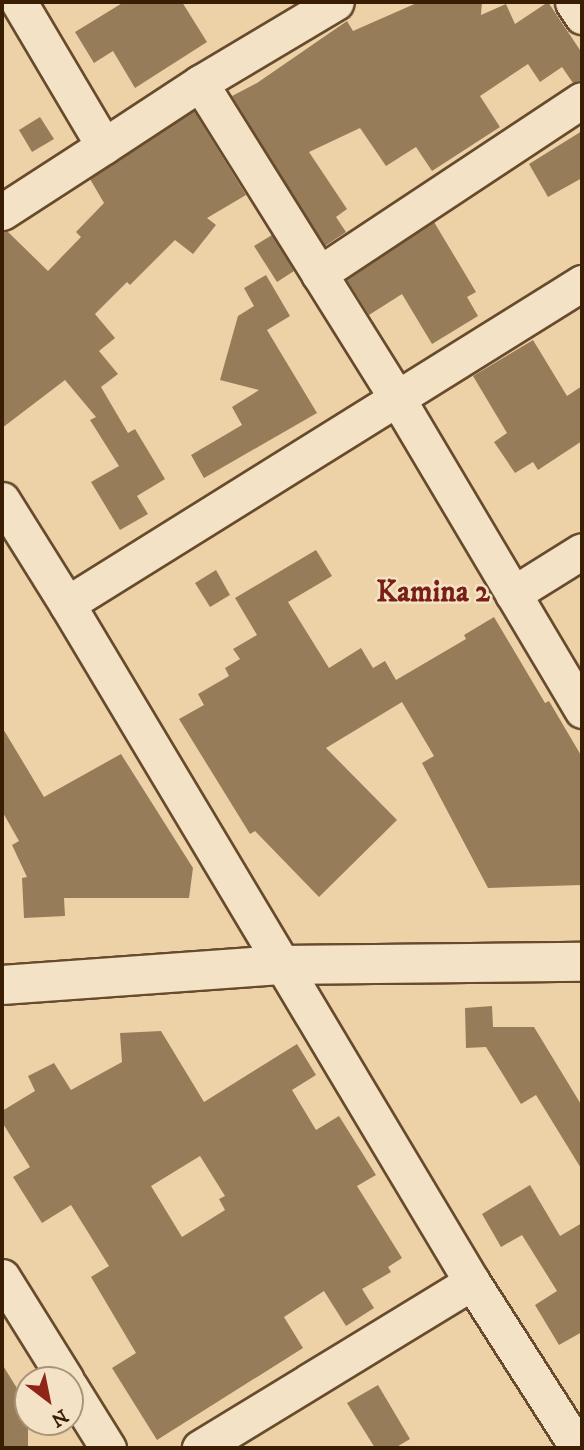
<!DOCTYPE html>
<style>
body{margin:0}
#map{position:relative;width:584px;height:1450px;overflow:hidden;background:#edd2a8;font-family:"IM FELL DW Pica",serif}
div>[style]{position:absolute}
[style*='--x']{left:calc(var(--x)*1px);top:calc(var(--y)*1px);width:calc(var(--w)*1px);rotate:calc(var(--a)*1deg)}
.building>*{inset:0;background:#977c59}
.roads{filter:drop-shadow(2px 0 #674b2c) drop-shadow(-2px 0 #674b2c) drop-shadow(0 2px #674b2c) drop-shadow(0 -2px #674b2c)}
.minor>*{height:35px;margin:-17.5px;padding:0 17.5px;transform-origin:17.5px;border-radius:17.5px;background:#f3e2c6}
.tertiary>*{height:38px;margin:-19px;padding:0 19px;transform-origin:19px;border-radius:19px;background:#f3e2c6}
span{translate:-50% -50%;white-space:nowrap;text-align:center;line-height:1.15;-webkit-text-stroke:5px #f3e2c6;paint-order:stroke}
.neighbourhood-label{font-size:30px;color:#7a1f14;font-weight:700}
.frame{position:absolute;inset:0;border:4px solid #3a1e03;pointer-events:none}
.north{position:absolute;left:14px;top:1366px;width:70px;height:70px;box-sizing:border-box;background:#f3e2c6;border:2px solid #a99478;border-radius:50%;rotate:148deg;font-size:19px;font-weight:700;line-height:28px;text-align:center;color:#3a1e03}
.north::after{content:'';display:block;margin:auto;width:24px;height:32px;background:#8f2418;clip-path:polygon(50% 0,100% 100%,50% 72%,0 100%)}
</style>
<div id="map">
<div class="building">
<div style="clip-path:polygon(124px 2px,182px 2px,207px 42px,135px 88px,113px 51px,94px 63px,75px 32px)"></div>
<div style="clip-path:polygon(419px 2px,482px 2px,481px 15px,506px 4px,515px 24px,548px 2px,582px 53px,582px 80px,573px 83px,562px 67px,540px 82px,528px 64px,480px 96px,500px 127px,432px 171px,416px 147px,386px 166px,360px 128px,309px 152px,347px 209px,336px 217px,346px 232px,325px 246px,232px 96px,257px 83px,347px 21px,353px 31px)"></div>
<div style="clip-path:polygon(194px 111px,246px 195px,207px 218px,216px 225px,193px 254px,175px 240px,130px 285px,127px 282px,95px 314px,115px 338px,99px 351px,118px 374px,101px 387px,128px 433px,135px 429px,165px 479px,137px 496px,148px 514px,120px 530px,91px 482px,119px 466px,90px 420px,96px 417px,65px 380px,2px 428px,2px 232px,7px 231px,48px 271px,81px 237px,76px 232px,104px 203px,90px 179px)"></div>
<div style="clip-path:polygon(40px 117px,54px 139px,32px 152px,19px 130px)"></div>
<div style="clip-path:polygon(582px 131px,582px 178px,548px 197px,529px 164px)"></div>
<div style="clip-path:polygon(434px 222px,476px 292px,467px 297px,478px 316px,432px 344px,402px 294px,369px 315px,347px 280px)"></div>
<div style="clip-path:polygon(272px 235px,294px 271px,277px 282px,254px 246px)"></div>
<div style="clip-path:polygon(266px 275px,290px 316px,267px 330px,317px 413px,204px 478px,191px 455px,242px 425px,232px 407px,259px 390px,220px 380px,238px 316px,254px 306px,244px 288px)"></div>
<div style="clip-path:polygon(533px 340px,567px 396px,582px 386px,582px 441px,538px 470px,533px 462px,515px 473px,494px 442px,507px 433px,473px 376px)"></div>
<div style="clip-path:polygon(316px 550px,332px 576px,288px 602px,329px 668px,361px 648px,373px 668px,385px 661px,396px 680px,466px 639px,464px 635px,494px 617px,545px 703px,549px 701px,582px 757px,582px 885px,488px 888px,422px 763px,434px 756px,402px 702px,326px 748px,397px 820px,319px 897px,255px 831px,250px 834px,179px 719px,204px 705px,198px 694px,229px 676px,225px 668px,240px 659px,233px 649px,257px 635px,235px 598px)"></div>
<div style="clip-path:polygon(216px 570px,230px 595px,210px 607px,195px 583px)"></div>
<div style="clip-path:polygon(2px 727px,44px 797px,121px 754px,193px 868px,189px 898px,64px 898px,65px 916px,24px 918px,22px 878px,27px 877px,12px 845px,19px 841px,2px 811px)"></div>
<div style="clip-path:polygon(492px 1006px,493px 1027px,534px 1027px,582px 1106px,582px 1170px,536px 1095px,521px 1104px,486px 1047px,466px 1048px,465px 1008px)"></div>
<div style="clip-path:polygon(evenodd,161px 1031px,204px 1102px,297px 1044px,316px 1075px,292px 1090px,316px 1130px,339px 1116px,376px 1175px,357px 1186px,402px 1258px,388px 1267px,391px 1272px,362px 1289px,374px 1308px,346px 1326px,324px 1291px,284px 1317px,303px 1348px,157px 1440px,112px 1368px,136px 1353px,91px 1277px,109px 1266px,71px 1205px,42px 1223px,13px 1177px,30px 1167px,2px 1122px,2px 1111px,35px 1091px,28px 1076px,54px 1063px,71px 1090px,122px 1062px,120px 1033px,161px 1031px,200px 1156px,225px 1196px,219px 1199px,225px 1210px,182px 1237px,151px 1186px,200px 1156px)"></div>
<div style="clip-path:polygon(530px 1185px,560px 1236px,582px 1223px,582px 1332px,559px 1345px,535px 1305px,557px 1291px,522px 1235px,501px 1247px,482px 1214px)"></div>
<div style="clip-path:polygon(2px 1364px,28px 1406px,28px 1448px,2px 1448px)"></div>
<div style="clip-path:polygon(378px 1385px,410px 1439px,395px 1448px,375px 1448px,347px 1403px)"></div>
</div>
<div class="roads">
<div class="minor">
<div style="--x:573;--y:2;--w:17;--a:57"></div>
<div style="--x:200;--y:83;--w:158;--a:-30.8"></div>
<div style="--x:104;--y:146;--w:115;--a:-33.3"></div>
<div style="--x:200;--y:83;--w:372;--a:58"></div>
<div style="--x:397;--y:398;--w:363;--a:59.3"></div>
<div style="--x:2;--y:212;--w:121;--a:-32.9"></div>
<div style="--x:104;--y:146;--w:167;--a:-120.6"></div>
<div style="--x:319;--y:274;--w:315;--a:-33.5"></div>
<div style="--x:2;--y:500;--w:123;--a:58"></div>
<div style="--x:67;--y:604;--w:790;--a:59.15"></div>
<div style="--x:472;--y:1282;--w:319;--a:148.6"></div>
<div style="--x:513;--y:594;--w:81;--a:-31.9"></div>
<div style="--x:67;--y:604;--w:607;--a:-31.94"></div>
<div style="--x:2;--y:1277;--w:121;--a:58.1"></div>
<div style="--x:472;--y:1282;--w:197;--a:57.4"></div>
<div style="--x:70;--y:1387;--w:72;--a:58.1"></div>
</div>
<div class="tertiary">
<div style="--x:2;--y:985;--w:279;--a:-4.1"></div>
<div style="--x:280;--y:965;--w:302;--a:-0.6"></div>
</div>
</div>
<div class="neighbourhood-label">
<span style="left:433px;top:593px">Kamina 2</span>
</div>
<div class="frame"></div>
<div class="north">N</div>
</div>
